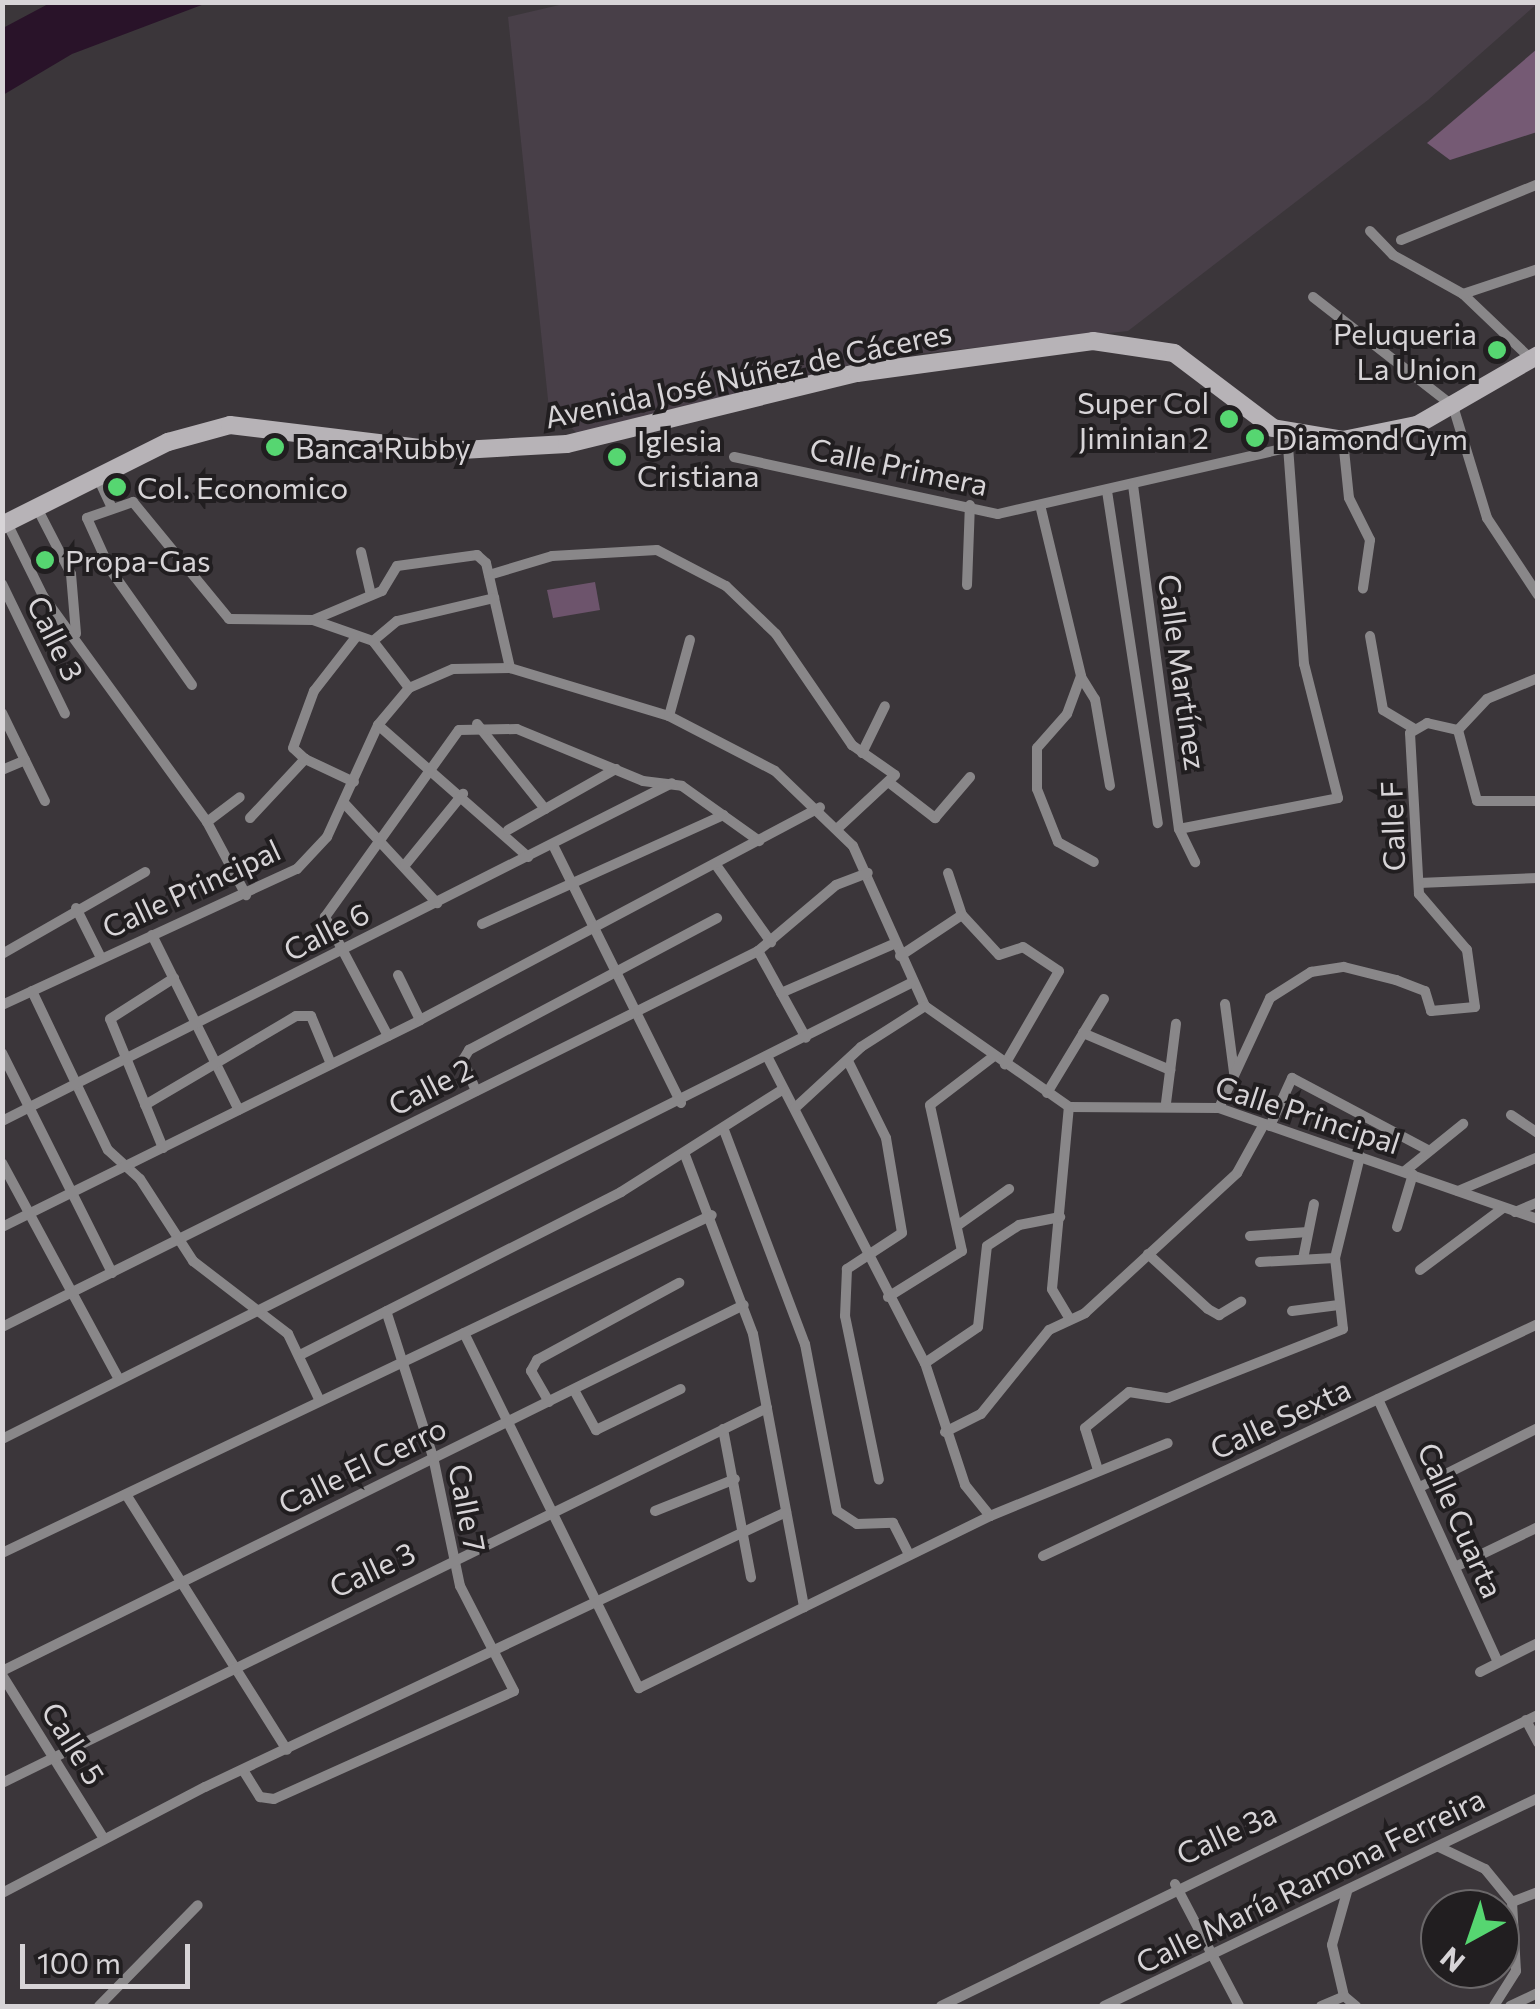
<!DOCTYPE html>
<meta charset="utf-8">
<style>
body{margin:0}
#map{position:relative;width:1540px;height:2009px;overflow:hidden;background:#3b363a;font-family:Commissioner,sans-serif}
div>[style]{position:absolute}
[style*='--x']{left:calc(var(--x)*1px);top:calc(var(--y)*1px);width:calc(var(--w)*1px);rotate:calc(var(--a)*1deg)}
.built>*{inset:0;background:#483f48}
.green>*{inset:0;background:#6d546c}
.forest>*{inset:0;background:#755a74}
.water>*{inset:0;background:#291329}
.minor>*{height:10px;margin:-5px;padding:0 5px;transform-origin:5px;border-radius:5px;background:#898789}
.secondary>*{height:18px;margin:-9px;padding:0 9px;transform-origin:9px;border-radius:9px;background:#b7b3b7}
.dots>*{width:28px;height:28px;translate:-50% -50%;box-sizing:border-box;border:5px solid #211e20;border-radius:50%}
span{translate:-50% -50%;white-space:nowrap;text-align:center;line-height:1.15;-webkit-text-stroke:8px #211e20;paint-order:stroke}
.poi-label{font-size:30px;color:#d7d4d7}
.right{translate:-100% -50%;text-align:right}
.left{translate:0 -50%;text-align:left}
.street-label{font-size:30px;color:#d7d4d7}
.frame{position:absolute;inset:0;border:5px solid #d7d4d7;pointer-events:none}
.north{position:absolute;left:1420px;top:1889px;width:100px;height:100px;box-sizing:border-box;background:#211e20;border:2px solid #6a6769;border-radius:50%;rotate:220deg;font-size:28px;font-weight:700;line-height:40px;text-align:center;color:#d7d4d7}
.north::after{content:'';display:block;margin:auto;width:35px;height:45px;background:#56d671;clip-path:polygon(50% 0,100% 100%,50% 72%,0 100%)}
.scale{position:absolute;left:20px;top:1944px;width:170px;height:45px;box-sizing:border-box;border:5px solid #d7d4d7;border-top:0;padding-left:12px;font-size:30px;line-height:35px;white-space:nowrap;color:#d7d4d7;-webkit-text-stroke:8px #211e20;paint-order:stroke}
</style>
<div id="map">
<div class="built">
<div style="clip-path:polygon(572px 2px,1538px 3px,1428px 100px,1128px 331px,871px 359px,583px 438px,549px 409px,508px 17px)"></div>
</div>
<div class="green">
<div style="clip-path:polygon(595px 582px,600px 610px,553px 618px,547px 590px)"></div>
</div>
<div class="forest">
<div style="clip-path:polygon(1537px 49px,1537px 132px,1450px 160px,1427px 143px)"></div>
</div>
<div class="water">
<div style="clip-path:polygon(50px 3px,50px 2px,207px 3px,72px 54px,3px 95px,3px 28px)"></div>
</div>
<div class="minor">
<div style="--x:1370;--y:231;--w:33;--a:46"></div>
<div style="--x:1393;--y:255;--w:80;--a:29.1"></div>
<div style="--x:1463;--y:294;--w:93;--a:43.7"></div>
<div style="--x:1401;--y:240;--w:148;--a:-22.2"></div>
<div style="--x:1463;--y:294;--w:79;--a:-18.4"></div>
<div style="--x:1313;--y:297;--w:177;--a:37.9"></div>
<div style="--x:1453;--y:406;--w:117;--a:73.1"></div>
<div style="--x:1487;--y:518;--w:92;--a:56.5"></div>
<div style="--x:1343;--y:440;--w:58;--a:84.1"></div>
<div style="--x:1349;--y:498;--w:47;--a:63.4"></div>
<div style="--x:1370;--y:540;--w:49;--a:98.3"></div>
<div style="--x:734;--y:457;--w:270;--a:12.2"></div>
<div style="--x:998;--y:514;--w:296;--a:-12.9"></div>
<div style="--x:98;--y:478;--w:33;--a:65"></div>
<div style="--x:1133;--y:485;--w:347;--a:82.4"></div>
<div style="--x:1179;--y:829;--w:37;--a:64"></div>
<div style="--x:1107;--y:491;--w:336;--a:81.3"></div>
<div style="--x:37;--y:508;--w:74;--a:62.7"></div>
<div style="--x:71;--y:574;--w:60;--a:85.2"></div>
<div style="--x:1041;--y:509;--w:172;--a:76.5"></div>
<div style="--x:1081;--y:676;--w:40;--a:110.2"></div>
<div style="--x:1067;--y:714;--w:45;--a:131.4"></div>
<div style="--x:1037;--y:748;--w:41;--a:90"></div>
<div style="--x:1037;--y:789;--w:57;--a:68.4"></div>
<div style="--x:1058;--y:842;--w:41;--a:29.1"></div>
<div style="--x:7;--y:523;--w:81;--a:63.7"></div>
<div style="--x:43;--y:596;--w:279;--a:54"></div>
<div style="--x:207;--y:822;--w:83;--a:61.9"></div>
<div style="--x:361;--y:552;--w:44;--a:76.9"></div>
<div style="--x:489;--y:575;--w:66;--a:-16.8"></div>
<div style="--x:552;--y:556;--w:105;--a:-3.3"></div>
<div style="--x:657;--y:550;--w:78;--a:27.6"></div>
<div style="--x:726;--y:586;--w:69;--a:43.8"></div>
<div style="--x:776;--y:634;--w:135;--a:55.6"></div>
<div style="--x:852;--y:745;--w:52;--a:34.9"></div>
<div style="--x:895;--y:775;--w:76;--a:137.1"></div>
<div style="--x:2;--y:584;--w:144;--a:64.1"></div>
<div style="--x:967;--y:585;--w:80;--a:-87.9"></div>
<div style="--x:313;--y:620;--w:75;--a:-22.8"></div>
<div style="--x:382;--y:591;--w:29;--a:-59"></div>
<div style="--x:397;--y:566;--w:81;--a:-7.8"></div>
<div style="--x:477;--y:555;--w:12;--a:42"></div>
<div style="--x:486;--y:563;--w:108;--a:77.1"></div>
<div style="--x:1370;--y:636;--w:75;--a:80"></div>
<div style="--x:1383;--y:710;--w:35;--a:31"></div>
<div style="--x:373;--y:641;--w:31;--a:-40"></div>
<div style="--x:397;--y:621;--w:100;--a:-13.3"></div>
<div style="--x:1081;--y:677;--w:26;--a:58"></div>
<div style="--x:1095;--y:699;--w:88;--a:80.2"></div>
<div style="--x:1538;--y:678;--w:55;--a:157.6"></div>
<div style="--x:1487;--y:699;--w:42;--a:133.1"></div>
<div style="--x:1458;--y:730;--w:73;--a:75"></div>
<div style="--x:1477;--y:801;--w:61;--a:0"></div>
<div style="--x:192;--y:685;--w:142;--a:-125.3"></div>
<div style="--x:110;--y:569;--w:56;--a:-114.3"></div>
<div style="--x:87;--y:518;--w:49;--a:-19.2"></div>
<div style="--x:133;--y:502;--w:151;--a:50.6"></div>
<div style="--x:229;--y:619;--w:84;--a:0.7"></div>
<div style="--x:313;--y:620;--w:64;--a:19.3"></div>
<div style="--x:373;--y:641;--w:59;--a:52.5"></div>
<div style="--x:2;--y:713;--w:98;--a:64"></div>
<div style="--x:669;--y:716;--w:79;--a:-74.6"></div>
<div style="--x:477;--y:724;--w:109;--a:51.3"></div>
<div style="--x:378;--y:725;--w:200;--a:41.3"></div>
<div style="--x:862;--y:753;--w:52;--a:-63.9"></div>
<div style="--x:305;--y:759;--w:54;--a:25.1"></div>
<div style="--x:2;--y:770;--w:25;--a:-23"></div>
<div style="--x:891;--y:784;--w:56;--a:37.7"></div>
<div style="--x:935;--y:818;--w:54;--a:-49.5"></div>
<div style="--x:344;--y:803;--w:137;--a:47.1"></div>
<div style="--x:250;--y:818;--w:81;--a:-47"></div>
<div style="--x:305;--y:759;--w:16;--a:-137"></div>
<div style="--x:293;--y:748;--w:61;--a:-69.8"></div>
<div style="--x:314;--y:691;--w:68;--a:-52.1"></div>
<div style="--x:207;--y:822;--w:41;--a:-37.1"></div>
<div style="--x:1179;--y:829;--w:162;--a:-11"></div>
<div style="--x:1338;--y:798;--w:138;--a:-104.2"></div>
<div style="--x:1304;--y:664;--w:220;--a:-94.2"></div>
<div style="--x:508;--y:830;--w:124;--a:-29.5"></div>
<div style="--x:553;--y:845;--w:288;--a:63.6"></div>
<div style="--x:405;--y:865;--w:92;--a:-50.8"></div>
<div style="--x:716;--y:865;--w:95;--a:54.5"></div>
<div style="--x:948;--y:873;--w:44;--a:71.6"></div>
<div style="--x:962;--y:915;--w:54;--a:47.2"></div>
<div style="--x:999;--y:955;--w:25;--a:-18"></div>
<div style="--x:1023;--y:947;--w:43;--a:33.7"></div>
<div style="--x:1059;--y:971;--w:108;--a:120.1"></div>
<div style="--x:1419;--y:883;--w:119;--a:-2.4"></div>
<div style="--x:76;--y:908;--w:56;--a:63.4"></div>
<div style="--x:482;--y:924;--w:265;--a:-24.3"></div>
<div style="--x:152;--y:935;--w:195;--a:63.6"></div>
<div style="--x:758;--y:951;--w:99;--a:61.1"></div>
<div style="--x:2;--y:954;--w:165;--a:-29.8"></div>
<div style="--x:900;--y:956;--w:74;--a:-33.5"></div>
<div style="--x:398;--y:975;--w:50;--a:63.9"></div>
<div style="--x:32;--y:991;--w:176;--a:64.5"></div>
<div style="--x:108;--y:1150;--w:43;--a:42.2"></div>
<div style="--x:140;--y:1179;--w:98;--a:57.1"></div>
<div style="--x:193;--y:1261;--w:120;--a:37.5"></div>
<div style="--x:288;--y:1334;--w:74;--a:64.5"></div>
<div style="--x:781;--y:993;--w:125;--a:-23.5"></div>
<div style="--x:1225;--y:1004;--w:69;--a:82.5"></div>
<div style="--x:2;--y:1005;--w:325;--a:-24.8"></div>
<div style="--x:297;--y:869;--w:44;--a:-46.8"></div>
<div style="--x:327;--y:837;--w:123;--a:-65.5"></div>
<div style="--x:378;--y:725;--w:48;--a:-50"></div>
<div style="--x:409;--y:688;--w:48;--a:-23.4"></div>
<div style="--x:453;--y:669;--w:57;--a:-1"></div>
<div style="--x:510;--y:668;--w:166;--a:16.8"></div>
<div style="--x:669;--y:716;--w:119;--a:27.4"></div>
<div style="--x:775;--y:771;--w:108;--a:43.9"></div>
<div style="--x:853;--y:846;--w:175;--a:65.8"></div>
<div style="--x:925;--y:1006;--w:176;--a:35"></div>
<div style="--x:1069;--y:1107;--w:150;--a:0.4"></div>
<div style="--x:1219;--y:1108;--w:338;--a:19.2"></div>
<div style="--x:1083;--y:1033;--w:95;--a:23"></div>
<div style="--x:388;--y:1036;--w:135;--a:-117.9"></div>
<div style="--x:325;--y:917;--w:230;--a:-54.4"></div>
<div style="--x:459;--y:730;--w:58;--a:-1"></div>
<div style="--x:517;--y:729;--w:136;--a:22.4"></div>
<div style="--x:643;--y:781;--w:39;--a:7"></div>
<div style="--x:682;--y:786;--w:95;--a:35.5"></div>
<div style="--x:2;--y:1053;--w:246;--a:63.4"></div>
<div style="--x:768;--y:1058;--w:343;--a:62.8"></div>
<div style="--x:925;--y:1363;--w:128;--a:71.8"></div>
<div style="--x:965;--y:1485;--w:40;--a:51"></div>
<div style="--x:848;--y:1061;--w:86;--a:63.7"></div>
<div style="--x:886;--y:1138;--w:96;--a:80.4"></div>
<div style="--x:902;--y:1233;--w:66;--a:146.8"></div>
<div style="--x:847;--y:1269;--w:47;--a:92.4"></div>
<div style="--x:845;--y:1316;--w:167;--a:78.3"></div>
<div style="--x:476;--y:1091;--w:34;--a:-113"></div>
<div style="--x:463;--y:1060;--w:12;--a:-59"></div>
<div style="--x:469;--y:1050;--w:281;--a:-28"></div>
<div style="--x:1047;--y:1093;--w:110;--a:-58.8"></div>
<div style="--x:1166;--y:1103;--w:80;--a:-82.8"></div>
<div style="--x:145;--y:1105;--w:175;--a:-30.5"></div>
<div style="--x:296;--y:1016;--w:15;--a:0"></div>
<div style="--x:311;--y:1016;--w:52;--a:67.4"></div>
<div style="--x:795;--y:1108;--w:90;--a:-42.7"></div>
<div style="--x:861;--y:1047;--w:76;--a:-32.6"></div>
<div style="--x:1219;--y:1108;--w:121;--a:-65.1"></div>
<div style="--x:1270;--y:998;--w:49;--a:-32.4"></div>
<div style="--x:1311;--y:972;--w:33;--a:-9"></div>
<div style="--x:1344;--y:967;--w:54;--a:14"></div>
<div style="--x:1396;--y:980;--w:31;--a:21"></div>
<div style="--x:1425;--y:991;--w:21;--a:73"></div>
<div style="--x:1431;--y:1011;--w:44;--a:-5.2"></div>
<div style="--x:1475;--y:1007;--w:58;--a:-98"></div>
<div style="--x:1467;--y:950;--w:74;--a:-130.6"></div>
<div style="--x:1419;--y:894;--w:161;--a:-93.2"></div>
<div style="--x:1410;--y:733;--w:20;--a:-30"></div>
<div style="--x:1427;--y:723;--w:32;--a:13"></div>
<div style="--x:1511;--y:1115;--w:32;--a:34"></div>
<div style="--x:2;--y:1121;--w:750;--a:-26.77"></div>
<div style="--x:1270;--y:1126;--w:53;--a:-65.4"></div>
<div style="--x:1292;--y:1078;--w:154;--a:27.9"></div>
<div style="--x:724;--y:1130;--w:229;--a:69.3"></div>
<div style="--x:805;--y:1344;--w:170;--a:79.2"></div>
<div style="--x:837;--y:1511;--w:24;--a:33"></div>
<div style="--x:857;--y:1524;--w:36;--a:-2"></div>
<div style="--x:893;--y:1523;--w:35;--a:63"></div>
<div style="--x:163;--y:1148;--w:139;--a:-112.3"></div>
<div style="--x:110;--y:1019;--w:76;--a:-32.6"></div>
<div style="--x:685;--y:1155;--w:191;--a:69.2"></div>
<div style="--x:753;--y:1334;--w:278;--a:79.4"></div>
<div style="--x:2;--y:1163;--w:246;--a:61.6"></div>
<div style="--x:1405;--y:1171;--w:75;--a:-39"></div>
<div style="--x:1458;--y:1191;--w:87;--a:-23"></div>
<div style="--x:1515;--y:1212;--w:25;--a:-23"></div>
<div style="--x:957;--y:1226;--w:64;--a:-35.4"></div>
<div style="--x:2;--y:1227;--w:466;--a:-26.3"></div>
<div style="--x:420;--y:1020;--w:453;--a:-28"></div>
<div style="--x:1397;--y:1227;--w:55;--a:-73.2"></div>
<div style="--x:1250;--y:1236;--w:58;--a:-3.9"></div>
<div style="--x:1148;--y:1254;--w:81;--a:42.5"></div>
<div style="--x:1208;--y:1309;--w:13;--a:29"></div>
<div style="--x:1219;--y:1315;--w:26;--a:-31"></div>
<div style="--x:1303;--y:1259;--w:56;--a:-78.7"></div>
<div style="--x:1260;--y:1262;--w:75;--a:-3.1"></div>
<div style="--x:1420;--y:1270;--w:104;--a:-36.8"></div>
<div style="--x:888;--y:1297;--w:87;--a:-31.9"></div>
<div style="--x:962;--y:1251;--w:149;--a:-102.4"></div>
<div style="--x:930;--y:1105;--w:81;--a:-37.4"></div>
<div style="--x:1292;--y:1311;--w:47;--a:-7.3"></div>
<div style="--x:1068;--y:1316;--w:31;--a:-121"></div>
<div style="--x:1052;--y:1289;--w:183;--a:-84.7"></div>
<div style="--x:2;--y:1327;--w:844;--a:-26.44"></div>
<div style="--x:758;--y:951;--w:102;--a:-40.2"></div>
<div style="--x:836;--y:885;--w:34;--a:-21"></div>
<div style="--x:464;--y:1333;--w:396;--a:63.8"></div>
<div style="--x:639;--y:1688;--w:391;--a:-26.1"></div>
<div style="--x:990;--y:1516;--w:192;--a:-22.3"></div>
<div style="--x:302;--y:1354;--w:358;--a:-26.9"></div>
<div style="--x:621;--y:1192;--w:191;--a:-32.4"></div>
<div style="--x:925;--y:1363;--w:64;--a:-34.2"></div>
<div style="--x:978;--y:1327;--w:81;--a:-83.7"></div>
<div style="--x:987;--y:1246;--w:38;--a:-33"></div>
<div style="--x:1019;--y:1225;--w:42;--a:-11"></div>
<div style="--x:574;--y:1390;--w:46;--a:61.2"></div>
<div style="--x:596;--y:1430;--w:94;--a:-25.8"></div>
<div style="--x:1378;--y:1399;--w:289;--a:65.5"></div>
<div style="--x:549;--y:1402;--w:36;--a:-120"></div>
<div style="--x:531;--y:1371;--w:13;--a:-61"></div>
<div style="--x:537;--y:1360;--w:162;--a:-28.5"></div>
<div style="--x:723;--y:1429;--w:151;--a:79.3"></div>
<div style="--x:945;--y:1432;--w:40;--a:-26.6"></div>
<div style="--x:981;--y:1414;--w:108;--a:-51"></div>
<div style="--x:1049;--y:1330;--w:40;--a:-25"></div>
<div style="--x:1085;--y:1313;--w:207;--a:-42.6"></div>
<div style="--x:1237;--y:1173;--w:56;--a:-61.1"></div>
<div style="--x:2;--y:1439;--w:1017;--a:-26.64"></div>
<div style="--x:1098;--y:1470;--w:44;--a:-107.2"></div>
<div style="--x:1085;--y:1428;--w:57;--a:-39.3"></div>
<div style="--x:1129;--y:1392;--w:39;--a:9"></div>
<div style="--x:1168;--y:1398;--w:188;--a:-21.5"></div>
<div style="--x:1343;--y:1329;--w:71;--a:-96.4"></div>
<div style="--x:1335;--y:1258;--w:105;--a:-76.2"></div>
<div style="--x:1420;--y:1487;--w:132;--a:-26.6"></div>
<div style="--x:127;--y:1496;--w:300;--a:57.8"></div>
<div style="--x:655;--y:1511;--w:86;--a:-21.8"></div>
<div style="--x:2;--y:1553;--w:786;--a:-25.46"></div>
<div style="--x:1043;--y:1556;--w:547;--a:-25.11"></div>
<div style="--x:1455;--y:1567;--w:92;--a:-25.7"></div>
<div style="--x:2;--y:1671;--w:827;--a:-26.26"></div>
<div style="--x:1480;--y:1672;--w:65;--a:-26.6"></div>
<div style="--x:2;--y:1675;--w:191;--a:58.1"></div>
<div style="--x:1526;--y:1720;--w:26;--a:62"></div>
<div style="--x:243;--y:1770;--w:32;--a:58"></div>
<div style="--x:260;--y:1797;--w:14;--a:8"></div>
<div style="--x:274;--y:1799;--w:263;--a:-24.2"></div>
<div style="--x:514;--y:1691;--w:118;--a:-117.2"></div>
<div style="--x:460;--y:1586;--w:132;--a:-101.8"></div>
<div style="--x:433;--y:1457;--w:153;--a:-107.8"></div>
<div style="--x:2;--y:1783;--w:852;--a:-26.11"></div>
<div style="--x:1439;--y:1847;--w:51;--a:25.6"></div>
<div style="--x:1485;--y:1869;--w:43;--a:50.7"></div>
<div style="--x:1512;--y:1902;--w:69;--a:86.7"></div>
<div style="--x:1516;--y:1971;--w:41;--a:122.2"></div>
<div style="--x:1175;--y:1884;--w:138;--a:62.3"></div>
<div style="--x:1347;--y:1892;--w:55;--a:105.8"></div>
<div style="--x:1332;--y:1945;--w:52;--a:76.8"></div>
<div style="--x:1344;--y:1996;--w:16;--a:40"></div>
<div style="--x:2;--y:1893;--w:229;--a:-27.6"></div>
<div style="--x:205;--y:1787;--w:643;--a:-25.33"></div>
<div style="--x:1512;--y:1902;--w:28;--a:-21"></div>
<div style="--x:99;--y:2006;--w:141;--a:-45.6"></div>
<div style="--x:941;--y:2006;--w:664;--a:-25.99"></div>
<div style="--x:1104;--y:2006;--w:481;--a:-25.6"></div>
<div style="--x:1321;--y:2006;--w:25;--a:-23"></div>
<div style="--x:1510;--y:2006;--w:31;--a:-25"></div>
</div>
<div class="secondary">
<div style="--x:2;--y:525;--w:186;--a:-26.6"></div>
<div style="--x:168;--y:442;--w:64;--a:-15.3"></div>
<div style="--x:230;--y:425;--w:216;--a:6.9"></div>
<div style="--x:444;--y:451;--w:123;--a:-3.3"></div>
<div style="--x:567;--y:444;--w:299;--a:-13.8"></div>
<div style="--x:857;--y:373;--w:238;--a:-7.7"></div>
<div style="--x:1093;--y:341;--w:82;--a:8.4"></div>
<div style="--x:1174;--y:353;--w:124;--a:37.1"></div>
<div style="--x:1273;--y:428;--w:71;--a:9.7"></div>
<div style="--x:1343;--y:440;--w:76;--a:-11.5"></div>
<div style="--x:1417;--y:425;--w:140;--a:-30"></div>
</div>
<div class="dots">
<div style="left:1497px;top:350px;background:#56d671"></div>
<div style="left:1229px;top:419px;background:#56d671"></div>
<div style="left:1255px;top:438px;background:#56d671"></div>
<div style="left:275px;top:447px;background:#56d671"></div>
<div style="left:617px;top:457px;background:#56d671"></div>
<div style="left:117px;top:487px;background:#56d671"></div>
<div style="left:45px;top:560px;background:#56d671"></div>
</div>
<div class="poi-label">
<span class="right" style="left:1477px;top:350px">Peluqueria<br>La Union</span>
<span class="right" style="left:1209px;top:419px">Super Col<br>Jiminian 2</span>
<span class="left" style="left:1275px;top:438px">Diamond Gym</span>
<span class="left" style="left:637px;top:457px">Iglesia<br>Cristiana</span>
<span class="left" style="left:295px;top:447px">Banca Rubby</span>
<span class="left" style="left:137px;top:487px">Col. Economico</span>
<span class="left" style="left:65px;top:560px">Propa-Gas</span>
</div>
<div class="street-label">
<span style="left:748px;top:374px;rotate:-12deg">Avenida José Núñez de Cáceres</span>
<span style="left:899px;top:466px;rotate:12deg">Calle Primera</span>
<span style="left:56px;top:638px;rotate:64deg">Calle 3</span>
<span style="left:1183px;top:672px;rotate:82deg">Calle Martínez</span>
<span style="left:1392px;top:826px;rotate:-92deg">Calle F</span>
<span style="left:191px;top:888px;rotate:-25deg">Calle Principal</span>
<span style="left:326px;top:931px;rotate:-27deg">Calle 6</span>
<span style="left:430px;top:1086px;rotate:-27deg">Calle 2</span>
<span style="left:1308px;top:1114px;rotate:18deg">Calle Principal</span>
<span style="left:1280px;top:1418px;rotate:-25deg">Calle Sexta</span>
<span style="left:362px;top:1465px;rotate:-26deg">Calle El Cerro</span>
<span style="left:468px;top:1508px;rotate:79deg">Calle 7</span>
<span style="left:1461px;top:1520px;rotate:66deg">Calle Cuarta</span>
<span style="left:372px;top:1569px;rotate:-25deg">Calle 3</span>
<span style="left:74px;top:1743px;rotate:58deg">Calle 5</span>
<span style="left:1226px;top:1833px;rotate:-25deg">Calle 3a</span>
<span style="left:1310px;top:1880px;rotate:-26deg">Calle María Ramona Ferreira</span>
</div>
<div class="frame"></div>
<div class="north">N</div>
<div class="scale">100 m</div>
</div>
